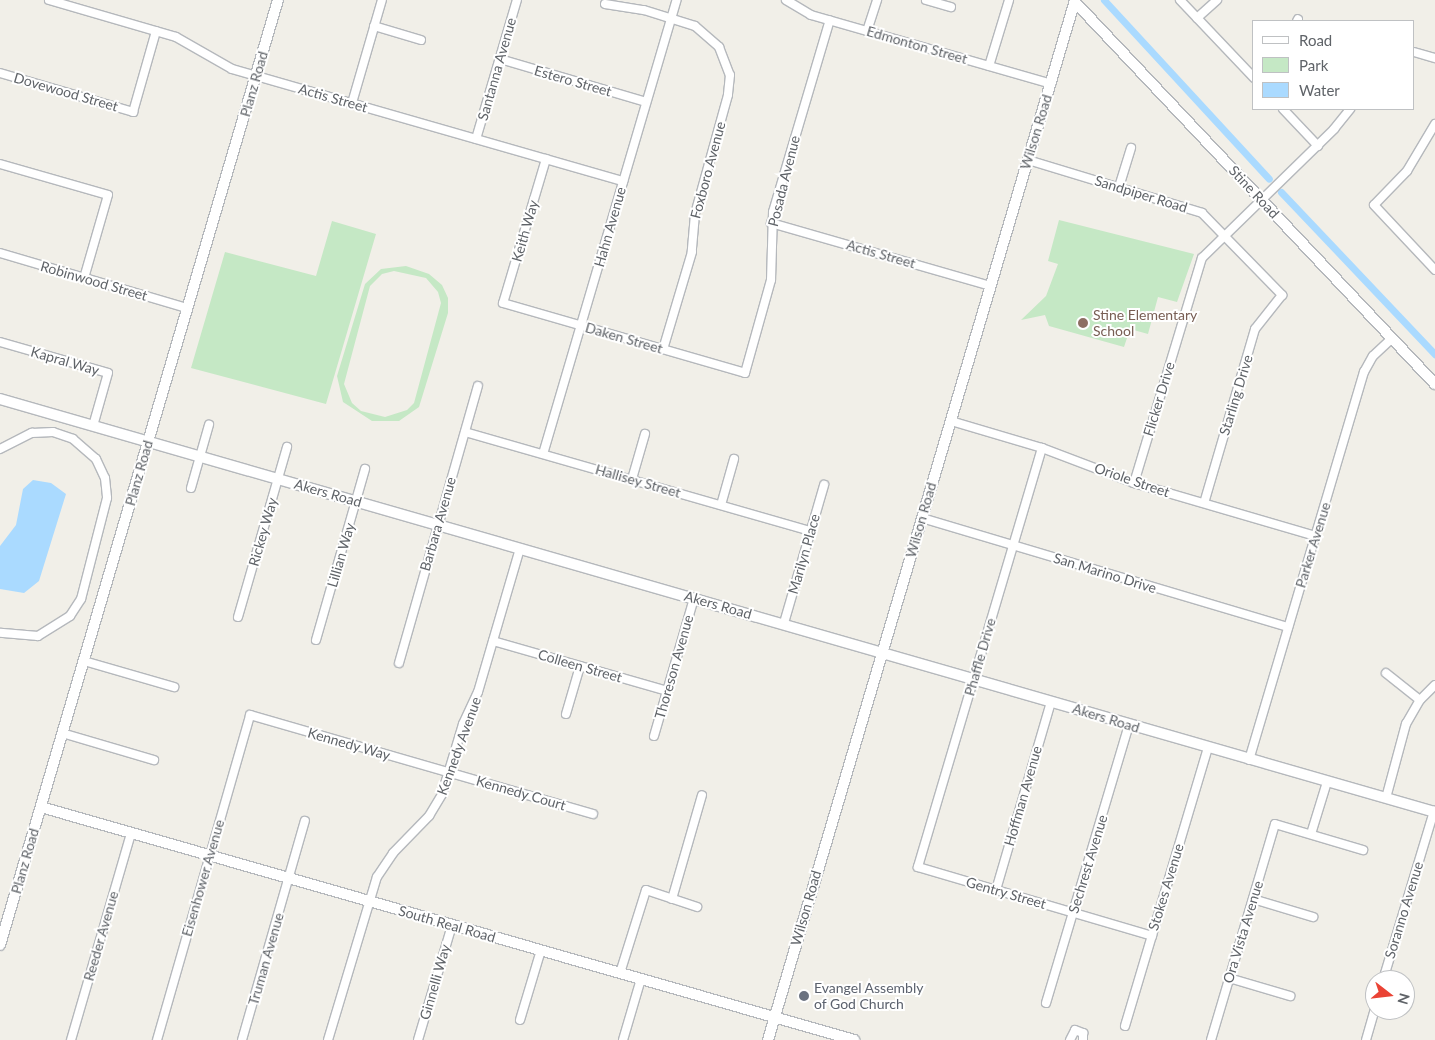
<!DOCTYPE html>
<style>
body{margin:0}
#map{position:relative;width:1435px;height:1040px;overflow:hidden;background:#f1efe8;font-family:Lato,sans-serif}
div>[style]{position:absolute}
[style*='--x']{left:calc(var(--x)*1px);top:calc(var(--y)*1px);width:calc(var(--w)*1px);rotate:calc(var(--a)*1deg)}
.green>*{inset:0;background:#c5e8c5}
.water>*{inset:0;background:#aadaff}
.canal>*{height:7px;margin:-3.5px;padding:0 3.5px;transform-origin:3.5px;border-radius:3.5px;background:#aadaff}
.roads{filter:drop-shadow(1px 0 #b5b8bc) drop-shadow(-1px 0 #b5b8bc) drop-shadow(0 1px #b5b8bc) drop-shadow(0 -1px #b5b8bc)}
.minor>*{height:8px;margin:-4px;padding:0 4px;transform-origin:4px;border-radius:4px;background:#fff}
.tertiary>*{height:10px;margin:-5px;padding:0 5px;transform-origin:5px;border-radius:5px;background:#fff}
.dots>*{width:14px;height:14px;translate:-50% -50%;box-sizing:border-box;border:2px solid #fff;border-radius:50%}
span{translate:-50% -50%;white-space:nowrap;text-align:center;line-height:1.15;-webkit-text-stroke:4px #fff;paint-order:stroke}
.street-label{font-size:14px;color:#5f6368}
.education-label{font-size:14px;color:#785e54}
.left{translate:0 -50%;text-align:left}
.worship-label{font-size:14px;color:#5b616d}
.legend{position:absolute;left:1252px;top:20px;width:162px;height:90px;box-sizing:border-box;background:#fff;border:1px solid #bfc1c3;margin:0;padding:6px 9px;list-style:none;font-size:15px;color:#5f6368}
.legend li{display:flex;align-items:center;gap:10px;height:25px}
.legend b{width:25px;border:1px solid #bfc1c3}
.north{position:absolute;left:1365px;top:970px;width:50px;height:50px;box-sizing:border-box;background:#fff;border:1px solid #bfc1c3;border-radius:50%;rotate:106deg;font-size:14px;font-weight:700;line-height:20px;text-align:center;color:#5f6368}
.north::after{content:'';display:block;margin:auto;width:18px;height:22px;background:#ea4335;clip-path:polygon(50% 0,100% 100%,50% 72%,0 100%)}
</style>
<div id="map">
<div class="green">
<div style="clip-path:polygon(1059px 220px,1194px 254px,1177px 302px,1158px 297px,1148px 334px,1130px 329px,1124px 347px,1049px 326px,1045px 315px,1021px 320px,1046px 296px,1058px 264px,1048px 261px)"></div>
<div style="clip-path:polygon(332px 221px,376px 234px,326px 404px,191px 368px,225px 252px,316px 276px)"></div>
<div style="clip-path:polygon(evenodd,406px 266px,429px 274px,442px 285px,448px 298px,448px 313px,419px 407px,399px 421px,372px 421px,343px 402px,337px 376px,365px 284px,381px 269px,406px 266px,394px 271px,426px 278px,438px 292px,441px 303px,414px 403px,407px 410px,385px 417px,361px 411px,352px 403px,344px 384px,370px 286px,382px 274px,394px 271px)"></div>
</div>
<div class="water">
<div style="clip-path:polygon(33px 480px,51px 483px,66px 494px,39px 581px,24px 593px,0 589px,0 546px,16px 525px,23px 489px)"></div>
</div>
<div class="canal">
<div style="--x:1104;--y:0;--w:243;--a:47.3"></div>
<div style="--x:1281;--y:192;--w:224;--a:46.5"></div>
</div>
<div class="roads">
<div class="minor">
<div style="--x:49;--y:0;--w:132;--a:16.2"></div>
<div style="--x:176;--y:37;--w:64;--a:29.7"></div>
<div style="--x:232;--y:69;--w:407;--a:16"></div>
<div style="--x:786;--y:0;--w:29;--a:31"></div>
<div style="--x:811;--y:15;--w:250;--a:16"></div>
<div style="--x:926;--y:0;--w:26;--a:16"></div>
<div style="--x:1180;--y:0;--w:108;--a:46.5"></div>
<div style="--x:605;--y:4;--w:39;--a:9"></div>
<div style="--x:644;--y:10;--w:53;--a:17.4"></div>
<div style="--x:695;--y:26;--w:32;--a:41"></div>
<div style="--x:719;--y:47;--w:30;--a:69"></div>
<div style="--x:730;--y:75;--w:20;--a:96"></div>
<div style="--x:728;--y:95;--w:123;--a:105.5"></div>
<div style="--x:695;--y:214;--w:38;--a:95"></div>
<div style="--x:692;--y:252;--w:101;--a:106.6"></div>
<div style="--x:1197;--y:18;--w:27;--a:-42"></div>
<div style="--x:1297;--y:21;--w:2;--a:-63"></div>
<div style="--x:374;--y:26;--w:49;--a:16.6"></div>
<div style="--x:867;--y:31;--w:33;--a:-72"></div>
<div style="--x:1414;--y:52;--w:22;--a:16"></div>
<div style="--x:500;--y:59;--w:152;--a:16.4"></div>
<div style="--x:989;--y:66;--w:69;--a:-73.1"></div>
<div style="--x:0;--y:73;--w:139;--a:16.3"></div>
<div style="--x:133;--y:112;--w:84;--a:-74.1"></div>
<div style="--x:352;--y:103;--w:107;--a:-73.8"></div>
<div style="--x:1283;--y:109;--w:51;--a:46.6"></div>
<div style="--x:1435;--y:124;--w:55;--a:120.8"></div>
<div style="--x:1407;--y:171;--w:47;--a:134.1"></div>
<div style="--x:1374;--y:205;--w:89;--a:46.8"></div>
<div style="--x:476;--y:139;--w:145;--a:-73.6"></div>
<div style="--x:546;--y:159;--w:150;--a:106.6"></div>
<div style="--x:503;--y:303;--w:252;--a:16.1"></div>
<div style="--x:745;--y:373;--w:97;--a:-74.4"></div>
<div style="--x:771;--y:280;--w:68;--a:-88.3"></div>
<div style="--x:773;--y:212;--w:200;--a:-73.5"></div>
<div style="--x:1028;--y:160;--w:182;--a:16.9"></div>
<div style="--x:1202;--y:213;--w:115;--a:45.7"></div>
<div style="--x:1282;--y:295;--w:43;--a:128.5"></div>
<div style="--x:1255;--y:329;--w:181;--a:106.3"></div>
<div style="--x:0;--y:164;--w:112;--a:16"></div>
<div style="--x:108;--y:195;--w:86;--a:106.1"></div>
<div style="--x:1119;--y:187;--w:41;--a:-72.9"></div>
<div style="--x:771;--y:223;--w:229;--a:16"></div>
<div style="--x:0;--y:253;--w:195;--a:16.4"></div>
<div style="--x:0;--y:342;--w:112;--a:16"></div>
<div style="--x:108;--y:373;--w:55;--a:105.8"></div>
<div style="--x:951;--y:421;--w:95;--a:16.5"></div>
<div style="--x:1042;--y:448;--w:98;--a:20.8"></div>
<div style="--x:1134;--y:483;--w:189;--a:16.3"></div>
<div style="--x:465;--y:432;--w:360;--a:16"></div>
<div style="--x:1042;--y:448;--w:437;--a:106.5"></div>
<div style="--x:918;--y:867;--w:244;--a:16.4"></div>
<div style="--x:0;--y:449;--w:36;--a:-27"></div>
<div style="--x:32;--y:433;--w:21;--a:-3"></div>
<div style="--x:53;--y:432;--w:21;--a:19"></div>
<div style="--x:73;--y:439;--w:30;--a:41"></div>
<div style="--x:96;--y:459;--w:21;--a:65"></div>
<div style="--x:105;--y:478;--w:20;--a:84"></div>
<div style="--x:107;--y:498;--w:104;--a:104.4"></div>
<div style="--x:81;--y:599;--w:20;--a:123"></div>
<div style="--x:70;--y:616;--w:38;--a:148"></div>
<div style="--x:38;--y:636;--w:38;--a:-175"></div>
<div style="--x:543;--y:454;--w:473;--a:-73.6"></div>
<div style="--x:632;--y:479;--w:47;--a:-73.9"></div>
<div style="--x:1134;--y:483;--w:235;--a:-73.2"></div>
<div style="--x:1202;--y:258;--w:185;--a:-44.3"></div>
<div style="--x:1334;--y:129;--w:26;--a:-51"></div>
<div style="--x:191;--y:488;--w:66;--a:-74.1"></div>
<div style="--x:721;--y:505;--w:48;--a:-74.2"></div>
<div style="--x:922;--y:518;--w:382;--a:16.6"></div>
<div style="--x:238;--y:617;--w:177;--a:-73.9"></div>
<div style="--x:784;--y:623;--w:144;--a:-73.8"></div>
<div style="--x:316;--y:640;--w:178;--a:-74"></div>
<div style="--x:493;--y:641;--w:181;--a:16"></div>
<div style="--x:84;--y:661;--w:94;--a:16.1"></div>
<div style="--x:399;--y:663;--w:288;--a:-74.1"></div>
<div style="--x:1386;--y:673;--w:43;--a:38.5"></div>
<div style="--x:566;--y:714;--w:50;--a:-73.7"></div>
<div style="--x:62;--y:733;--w:96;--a:16.4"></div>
<div style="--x:654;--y:736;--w:144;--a:-73.8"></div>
<div style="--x:1249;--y:760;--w:405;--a:-73.5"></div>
<div style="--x:1364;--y:372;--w:18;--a:-61"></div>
<div style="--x:1373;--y:356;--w:26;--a:-43"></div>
<div style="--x:1386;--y:798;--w:77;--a:-74.9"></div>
<div style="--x:1406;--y:724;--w:28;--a:-60"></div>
<div style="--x:1420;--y:700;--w:21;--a:-45"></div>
<div style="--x:1311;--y:834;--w:54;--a:-72.9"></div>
<div style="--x:996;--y:890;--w:196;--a:-73.7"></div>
<div style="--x:672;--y:899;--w:108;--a:-73.9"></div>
<div style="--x:1253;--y:899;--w:63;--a:16.7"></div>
<div style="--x:620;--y:973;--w:87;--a:-72.6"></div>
<div style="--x:646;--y:890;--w:54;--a:18.4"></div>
<div style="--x:1229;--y:978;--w:64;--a:16.4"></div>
<div style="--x:1383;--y:980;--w:177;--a:-73.2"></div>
<div style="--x:1046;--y:1003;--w:290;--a:-73.4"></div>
<div style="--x:520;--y:1020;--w:73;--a:-73.3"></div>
<div style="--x:1125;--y:1026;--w:290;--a:-73.4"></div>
<div style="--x:71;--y:1040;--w:216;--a:-73.8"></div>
<div style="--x:157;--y:1040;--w:338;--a:-74"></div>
<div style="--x:250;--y:715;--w:357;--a:16.1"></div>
<div style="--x:242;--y:1040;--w:228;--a:-74"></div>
<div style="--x:328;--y:1040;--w:170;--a:-73.3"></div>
<div style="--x:377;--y:877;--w:29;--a:-56"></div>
<div style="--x:393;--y:853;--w:52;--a:-45.8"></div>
<div style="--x:429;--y:816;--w:26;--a:-59"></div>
<div style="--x:442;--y:794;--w:73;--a:-73.3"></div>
<div style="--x:463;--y:724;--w:35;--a:-65"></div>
<div style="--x:478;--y:692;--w:150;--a:-73.7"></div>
<div style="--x:418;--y:1040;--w:120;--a:-73.5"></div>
<div style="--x:623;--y:1040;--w:64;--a:-73.6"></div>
<div style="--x:1070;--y:1040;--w:11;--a:-63"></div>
<div style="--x:1075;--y:1030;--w:9;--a:21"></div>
<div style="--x:1083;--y:1033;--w:7;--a:90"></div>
<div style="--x:1211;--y:1040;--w:225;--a:-73.5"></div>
<div style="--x:1275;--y:824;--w:92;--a:16.5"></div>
<div style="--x:1366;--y:1040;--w:33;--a:-74"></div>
</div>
<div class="tertiary">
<div style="--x:1075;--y:2;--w:525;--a:46.7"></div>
<div style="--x:0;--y:399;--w:1493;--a:16.06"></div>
<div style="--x:41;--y:807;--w:846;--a:15.99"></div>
<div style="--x:0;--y:945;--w:985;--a:-73.61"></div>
<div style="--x:768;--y:1040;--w:1084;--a:-73.55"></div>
</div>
</div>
<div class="dots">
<div style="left:1083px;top:323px;background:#8d6e63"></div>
<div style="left:804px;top:996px;background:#6b7280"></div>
</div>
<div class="street-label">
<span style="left:917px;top:45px;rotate:16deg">Edmonton Street</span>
<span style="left:497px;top:69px;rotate:-74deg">Santanna Avenue</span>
<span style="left:573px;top:81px;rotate:16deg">Estero Street</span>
<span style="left:254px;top:84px;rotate:-74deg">Planz Road</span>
<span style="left:66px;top:92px;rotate:16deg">Dovewood Street</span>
<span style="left:333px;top:98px;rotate:16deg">Actis Street</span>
<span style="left:1036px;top:132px;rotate:-73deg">Wilson Road</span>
<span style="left:708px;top:170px;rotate:-75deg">Foxboro Avenue</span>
<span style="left:784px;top:181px;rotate:-76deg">Posada Avenue</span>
<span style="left:1254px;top:192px;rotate:47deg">Stine Road</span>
<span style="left:1141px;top:194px;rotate:17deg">Sandpiper Road</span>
<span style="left:610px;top:227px;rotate:-74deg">Hahn Avenue</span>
<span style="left:525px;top:231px;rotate:-74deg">Keith Way</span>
<span style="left:881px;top:254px;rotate:16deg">Actis Street</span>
<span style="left:94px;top:281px;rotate:16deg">Robinwood Street</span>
<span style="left:624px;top:338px;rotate:16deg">Daken Street</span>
<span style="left:65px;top:361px;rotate:16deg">Kapral Way</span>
<span style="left:1236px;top:395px;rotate:-73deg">Starling Drive</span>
<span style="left:1159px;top:399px;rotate:-73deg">Flicker Drive</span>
<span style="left:139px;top:473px;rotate:-74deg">Planz Road</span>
<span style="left:1132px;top:480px;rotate:19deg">Oriole Street</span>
<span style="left:638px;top:481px;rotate:16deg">Hallisey Street</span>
<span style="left:328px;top:493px;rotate:16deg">Akers Road</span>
<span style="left:921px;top:520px;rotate:-74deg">Wilson Road</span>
<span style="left:438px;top:524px;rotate:-74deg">Barbara Avenue</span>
<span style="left:263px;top:532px;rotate:-74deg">Rickey Way</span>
<span style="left:1313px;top:545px;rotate:-73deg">Parker Avenue</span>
<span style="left:804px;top:554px;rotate:-74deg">Marilyn Place</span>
<span style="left:341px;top:555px;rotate:-74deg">Lillian Way</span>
<span style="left:1105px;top:573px;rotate:17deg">San Marino Drive</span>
<span style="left:718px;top:605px;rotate:16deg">Akers Road</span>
<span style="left:980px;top:657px;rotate:-74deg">Phaffle Drive</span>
<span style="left:580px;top:666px;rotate:16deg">Colleen Street</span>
<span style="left:674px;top:667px;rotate:-74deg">Thoreson Avenue</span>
<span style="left:1106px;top:718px;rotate:17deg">Akers Road</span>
<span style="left:349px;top:744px;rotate:16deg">Kennedy Way</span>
<span style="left:459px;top:746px;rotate:-70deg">Kennedy Avenue</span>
<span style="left:521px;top:793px;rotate:16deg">Kennedy Court</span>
<span style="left:1023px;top:796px;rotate:-74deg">Hoffman Avenue</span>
<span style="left:25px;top:861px;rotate:-74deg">Planz Road</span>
<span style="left:1088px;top:864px;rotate:-73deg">Sechrest Avenue</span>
<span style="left:203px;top:878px;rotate:-74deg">Eisenhower Avenue</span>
<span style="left:1166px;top:887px;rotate:-73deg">Stokes Avenue</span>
<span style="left:1006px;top:893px;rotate:16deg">Gentry Street</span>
<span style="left:806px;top:908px;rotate:-74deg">Wilson Road</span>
<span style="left:1404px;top:910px;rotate:-73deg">Soranno Avenue</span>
<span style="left:447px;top:924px;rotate:16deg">South Real Road</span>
<span style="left:1243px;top:932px;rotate:-73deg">Ora Vista Avenue</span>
<span style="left:101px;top:936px;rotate:-74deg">Reeder Avenue</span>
<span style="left:266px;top:959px;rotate:-74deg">Truman Avenue</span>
<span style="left:435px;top:982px;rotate:-74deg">Ginnelli Way</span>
</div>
<div class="education-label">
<span class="left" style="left:1093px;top:323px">Stine Elementary<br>School</span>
</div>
<div class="worship-label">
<span class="left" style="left:814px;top:996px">Evangel Assembly<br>of God Church</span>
</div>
<ul class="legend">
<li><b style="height:6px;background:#fff"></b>Road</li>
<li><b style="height:14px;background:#c5e8c5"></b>Park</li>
<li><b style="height:14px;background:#aadaff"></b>Water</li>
</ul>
<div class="north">N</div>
</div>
